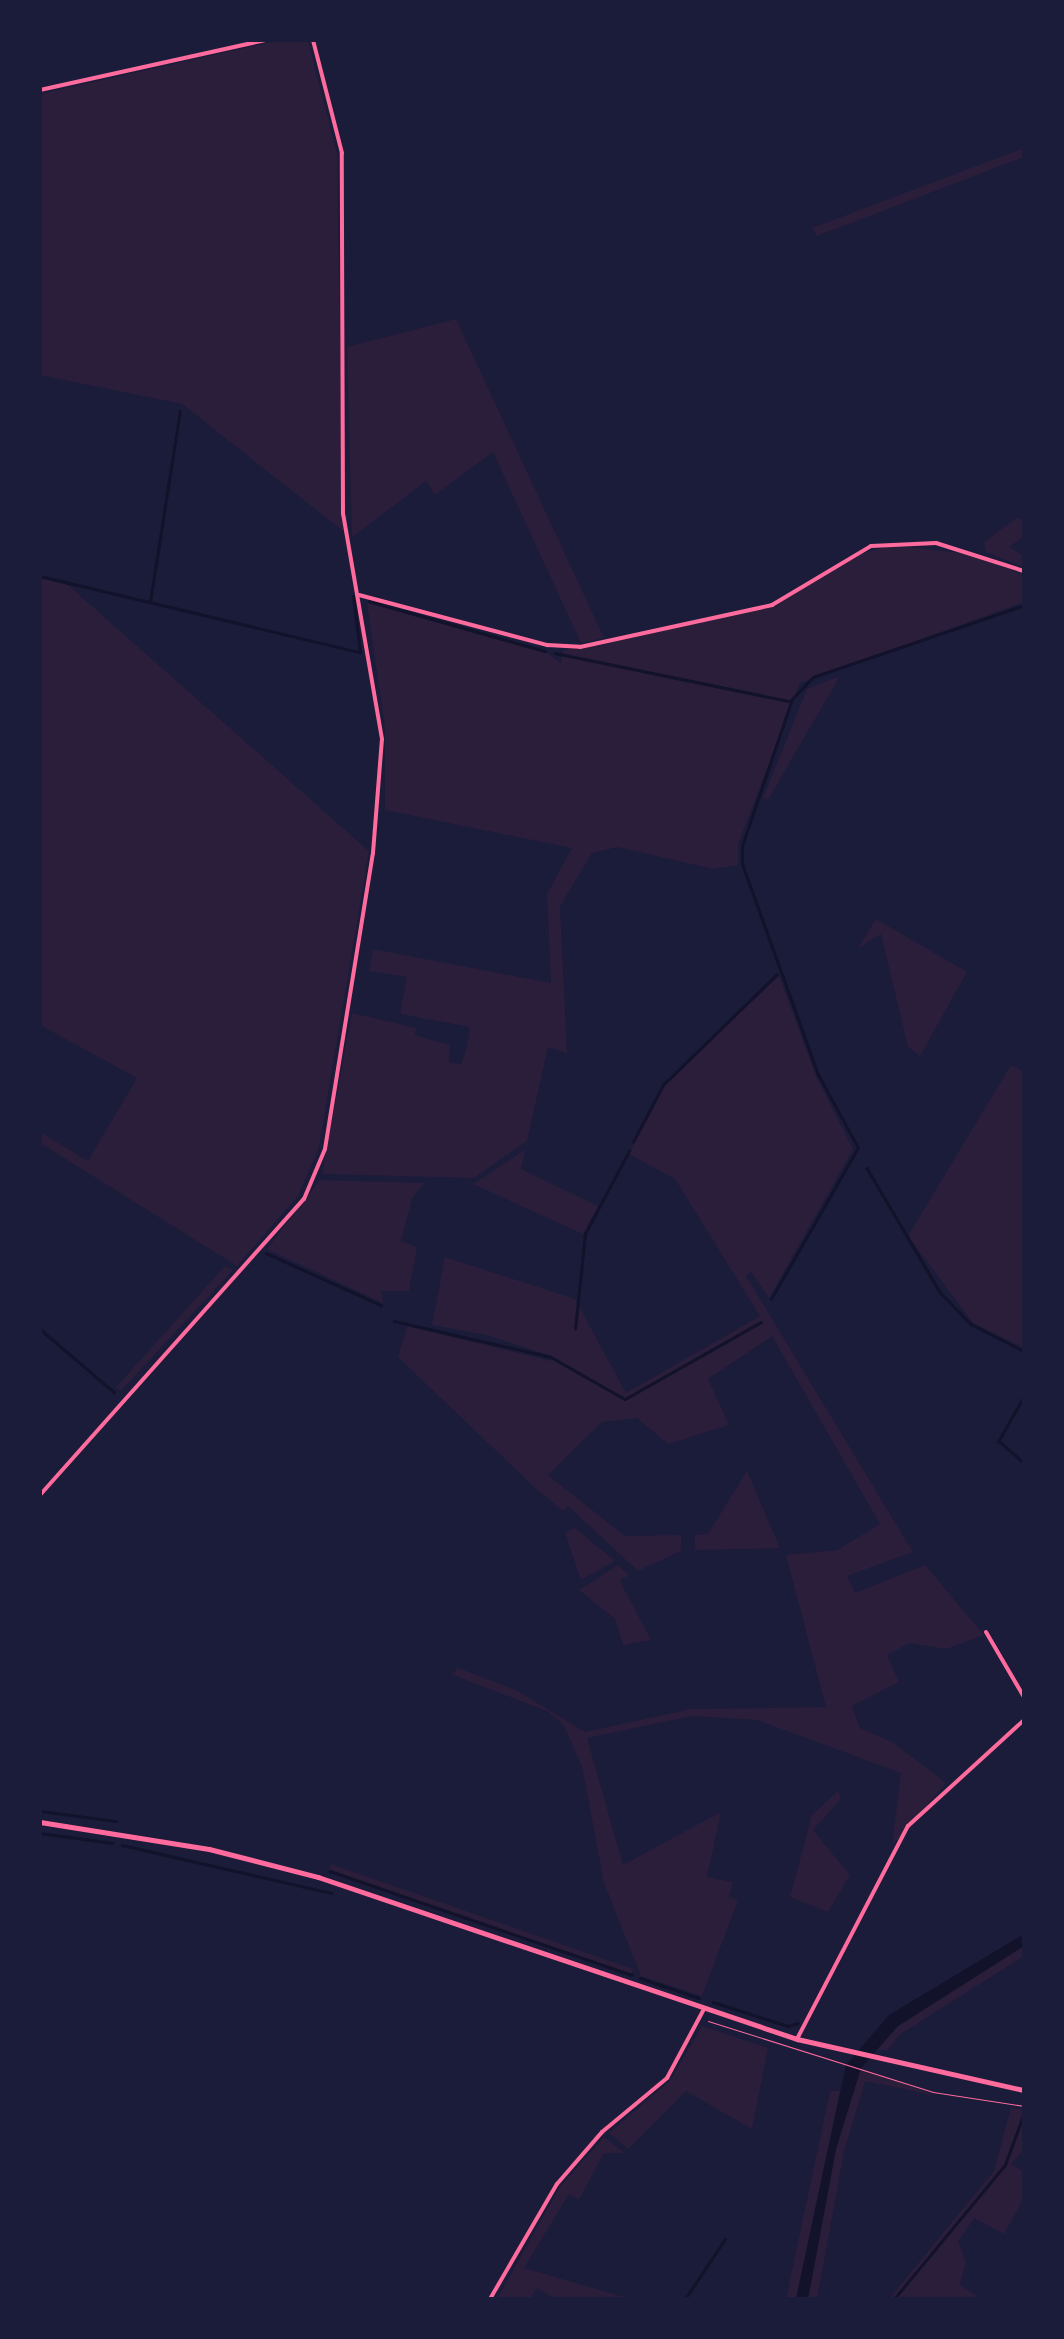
<!DOCTYPE html>
<style>
body{margin:0}
#map{position:relative;width:1064px;height:2339px;overflow:hidden;background:#1b1b3a;font-family:Figtree,sans-serif}
div>[style]{position:absolute}
[style*='--x']{left:calc(var(--x)*1px);top:calc(var(--y)*1px);width:calc(var(--w)*1px);rotate:calc(var(--a)*1deg)}
.green>*{inset:0;background:#2a1e3b}
.water>*{inset:0;background:#12122b}
.stream>*{height:2.5px;margin:-1.25px;padding:0 1.25px;transform-origin:1.25px;border-radius:1.25px;background:#12122b}
.path>*{height:1px;margin:-0.5px;padding:0 0.5px;transform-origin:0.5px;border-radius:0.5px;background:#ff6b9d}
.minor>*{height:4px;margin:-2px;padding:0 2px;transform-origin:2px;border-radius:2px;background:#ff6b9d}
.secondary>*{height:5px;margin:-2.5px;padding:0 2.5px;transform-origin:2.5px;border-radius:2.5px;background:#ff6b9d}
span{translate:-50% -50%;white-space:nowrap;text-align:center;line-height:1.15;-webkit-text-stroke:10px #1b1b3a;paint-order:stroke}
.frame{position:absolute;inset:0;border:42px solid #1b1b3a;pointer-events:none}
</style>
<div id="map">
<div class="green">
<div style="clip-path:polygon(281px 40px,308px 41px,337px 154px,343px 531px,182px 404px,40px 375px,40px 94px)"></div>
<div style="clip-path:polygon(1024px 148px,1024px 157px,817px 236px,812px 228px)"></div>
<div style="clip-path:polygon(456px 319px,604px 638px,581px 643px,493px 452px,435px 495px,426px 481px,352px 537px,347px 347px)"></div>
<div style="clip-path:polygon(1016px 518px,1024px 520px,1024px 536px,1009px 547px,1024px 556px,1024px 567px,986px 552px,984px 542px)"></div>
<div style="clip-path:polygon(893px 545px,970px 554px,1024px 575px,1024px 602px,800px 683px,738px 844px,738px 865px,713px 869px,618px 847px,592px 853px,560px 906px,567px 1053px,548px 1047px,527px 1141px,474px 1178px,322px 1174px,352px 1013px,416px 1028px,415px 1035px,450px 1045px,449px 1063px,461px 1064px,467px 1047px,470px 1027px,400px 1014px,407px 977px,369px 971px,373px 949px,551px 983px,547px 894px,572px 848px,385px 810px,385px 728px,367px 603px,547px 653px,561px 663px,563px 650px,773px 607px,853px 556px)"></div>
<div style="clip-path:polygon(40px 578px,68px 585px,369px 851px,319px 1147px,298px 1196px,237px 1266px,40px 1143px,40px 1132px,88px 1161px,137px 1078px,40px 1025px)"></div>
<div style="clip-path:polygon(840px 676px,768px 800px,763px 798px,807px 689px)"></div>
<div style="clip-path:polygon(876px 919px,967px 972px,920px 1056px,908px 1047px,881px 934px,858px 948px)"></div>
<div style="clip-path:polygon(779px 976px,816px 1076px,853px 1149px,769px 1298px,751px 1272px,746px 1276px,913px 1552px,847px 1576px,855px 1593px,925px 1565px,984px 1635px,946px 1649px,910px 1643px,887px 1655px,899px 1682px,852px 1706px,860px 1728px,892px 1742px,946px 1783px,892px 1846px,901px 1773px,757px 1720px,692px 1716px,587px 1738px,623px 1865px,721px 1812px,707px 1877px,733px 1882px,729px 1897px,738px 1900px,702px 1996px,641px 1976px,604px 1883px,582px 1766px,564px 1726px,549px 1712px,451px 1674px,458px 1668px,516px 1690px,585px 1732px,691px 1709px,826px 1707px,786px 1555px,837px 1550px,880px 1524px,772px 1336px,708px 1379px,729px 1425px,668px 1444px,637px 1418px,602px 1422px,548px 1475px,625px 1536px,681px 1535px,681px 1551px,638px 1571px,568px 1506px,563px 1511px,533px 1486px,398px 1357px,407px 1326px,551px 1361px,552px 1356px,486px 1335px,432px 1325px,445px 1257px,575px 1299px,626px 1393px,760px 1316px,675px 1179px,629px 1154px,663px 1085px)"></div>
<div style="clip-path:polygon(1011px 1065px,1024px 1072px,1024px 1348px,973px 1323px,908px 1236px)"></div>
<div style="clip-path:polygon(525px 1150px,521px 1169px,598px 1206px,583px 1234px,473px 1184px)"></div>
<div style="clip-path:polygon(320px 1180px,424px 1183px,412px 1199px,401px 1241px,417px 1247px,409px 1291px,381px 1291px,383px 1303px,267px 1249px)"></div>
<div style="clip-path:polygon(225px 1266px,233px 1270px,121px 1391px,116px 1387px)"></div>
<div style="clip-path:polygon(747px 1471px,780px 1548px,695px 1550px,695px 1535px,708px 1534px)"></div>
<div style="clip-path:polygon(575px 1528px,615px 1561px,581px 1580px,565px 1532px)"></div>
<div style="clip-path:polygon(618px 1565px,629px 1575px,620px 1581px,651px 1640px,623px 1645px,615px 1619px,579px 1590px)"></div>
<div style="clip-path:polygon(839px 1790px,840px 1800px,813px 1830px,850px 1875px,828px 1912px,790px 1897px,812px 1815px)"></div>
<div style="clip-path:polygon(331px 1864px,633px 1969px,632px 1974px,329px 1870px)"></div>
<div style="clip-path:polygon(1024px 1946px,1024px 1956px,899px 2035px,888px 2050px,874px 2050px,898px 2026px)"></div>
<div style="clip-path:polygon(702px 2026px,768px 2048px,752px 2129px,686px 2091px,628px 2149px,609px 2133px,670px 2081px)"></div>
<div style="clip-path:polygon(861px 2068px,937px 2096px,865px 2081px,844px 2152px,817px 2299px,808px 2299px,836px 2149px)"></div>
<div style="clip-path:polygon(830px 2091px,840px 2091px,796px 2299px,786px 2299px)"></div>
<div style="clip-path:polygon(1011px 2108px,1024px 2109px,1024px 2149px,1011px 2164px,1024px 2172px,1024px 2198px,1004px 2234px,974px 2218px,958px 2242px,966px 2261px,960px 2285px,982px 2299px,889px 2299px,994px 2171px)"></div>
<div style="clip-path:polygon(604px 2137px,625px 2153px,604px 2153px,579px 2200px,569px 2194px,524px 2268px,631px 2299px,555px 2299px,537px 2288px,530px 2299px,497px 2299px,560px 2187px)"></div>
</div>
<div class="water">
<div style="clip-path:polygon(1024px 1934px,1024px 1946px,898px 2026px,861px 2068px,836px 2149px,808px 2299px,796px 2299px,846px 2065px,889px 2015px)"></div>
</div>
<div class="stream">
<div style="--x:40;--y:576;--w:329;--a:13.4"></div>
<div style="--x:360;--y:652;--w:56;--a:-97.1"></div>
<div style="--x:369;--y:601;--w:183;--a:15.9"></div>
<div style="--x:150;--y:602;--w:193;--a:-81.1"></div>
<div style="--x:555;--y:653;--w:239;--a:11.6"></div>
<div style="--x:633;--y:1142;--w:64;--a:-62.2"></div>
<div style="--x:663;--y:1085;--w:159;--a:-44.2"></div>
<div style="--x:867;--y:1168;--w:144;--a:59.5"></div>
<div style="--x:940;--y:1292;--w:45;--a:45.9"></div>
<div style="--x:971;--y:1324;--w:59;--a:27"></div>
<div style="--x:266;--y:1253;--w:126;--a:24.3"></div>
<div style="--x:771;--y:1299;--w:174;--a:-60.1"></div>
<div style="--x:858;--y:1148;--w:83;--a:-118.7"></div>
<div style="--x:818;--y:1075;--w:224;--a:-109.8"></div>
<div style="--x:742;--y:864;--w:18;--a:-90"></div>
<div style="--x:742;--y:846;--w:155;--a:-71.2"></div>
<div style="--x:792;--y:699;--w:30;--a:-46"></div>
<div style="--x:813;--y:677;--w:223;--a:-18.8"></div>
<div style="--x:394;--y:1321;--w:161;--a:12.9"></div>
<div style="--x:551;--y:1357;--w:85;--a:29.6"></div>
<div style="--x:625;--y:1399;--w:156;--a:-29.5"></div>
<div style="--x:40;--y:1329;--w:97;--a:40.4"></div>
<div style="--x:575;--y:1329;--w:96;--a:-84"></div>
<div style="--x:585;--y:1234;--w:94;--a:-62.1"></div>
<div style="--x:1024;--y:1397;--w:51;--a:119.6"></div>
<div style="--x:999;--y:1441;--w:33;--a:41"></div>
<div style="--x:40;--y:1811;--w:77;--a:7.5"></div>
<div style="--x:40;--y:1833;--w:73;--a:7.9"></div>
<div style="--x:122;--y:1845;--w:215;--a:12.9"></div>
<div style="--x:330;--y:1871;--w:319;--a:19"></div>
<div style="--x:640;--y:1978;--w:62;--a:18.7"></div>
<div style="--x:713;--y:2002;--w:79;--a:17.7"></div>
<div style="--x:788;--y:2026;--w:10;--a:-17"></div>
<div style="--x:685;--y:2299;--w:72;--a:-56.3"></div>
<div style="--x:894;--y:2299;--w:174;--a:-50.4"></div>
<div style="--x:1005;--y:2165;--w:55;--a:-69.9"></div>
</div>
<div class="path">
<div style="--x:708;--y:2021;--w:236;--a:17.5"></div>
<div style="--x:933;--y:2092;--w:92;--a:8.7"></div>
</div>
<div class="minor">
<div style="--x:40;--y:90;--w:230;--a:-12.5"></div>
<div style="--x:359;--y:595;--w:195;--a:14.9"></div>
<div style="--x:547;--y:645;--w:33;--a:3"></div>
<div style="--x:580;--y:647;--w:197;--a:-12.3"></div>
<div style="--x:772;--y:605;--w:115;--a:-30.8"></div>
<div style="--x:871;--y:546;--w:65;--a:-2.6"></div>
<div style="--x:936;--y:543;--w:92;--a:17.7"></div>
<div style="--x:40;--y:1495;--w:397;--a:-48.3"></div>
<div style="--x:304;--y:1199;--w:54;--a:-67.2"></div>
<div style="--x:325;--y:1149;--w:300;--a:-80.8"></div>
<div style="--x:373;--y:853;--w:114;--a:-85.5"></div>
<div style="--x:382;--y:739;--w:228;--a:-99.8"></div>
<div style="--x:343;--y:514;--w:361;--a:-90.2"></div>
<div style="--x:342;--y:153;--w:117;--a:-104.4"></div>
<div style="--x:986;--y:1632;--w:75;--a:59.7"></div>
<div style="--x:797;--y:2039;--w:240;--a:-62.5"></div>
<div style="--x:908;--y:1826;--w:157;--a:-42.4"></div>
<div style="--x:490;--y:2299;--w:133;--a:-59.8"></div>
<div style="--x:557;--y:2184;--w:69;--a:-49.1"></div>
<div style="--x:602;--y:2132;--w:85;--a:-39.7"></div>
<div style="--x:667;--y:2078;--w:78;--a:-61.8"></div>
</div>
<div class="secondary">
<div style="--x:40;--y:1822;--w:171;--a:9.1"></div>
<div style="--x:209;--y:1849;--w:113;--a:14.4"></div>
<div style="--x:318;--y:1877;--w:506;--a:18.69"></div>
<div style="--x:797;--y:2039;--w:233;--a:12.7"></div>
</div>
<div class="frame"></div>
</div>
